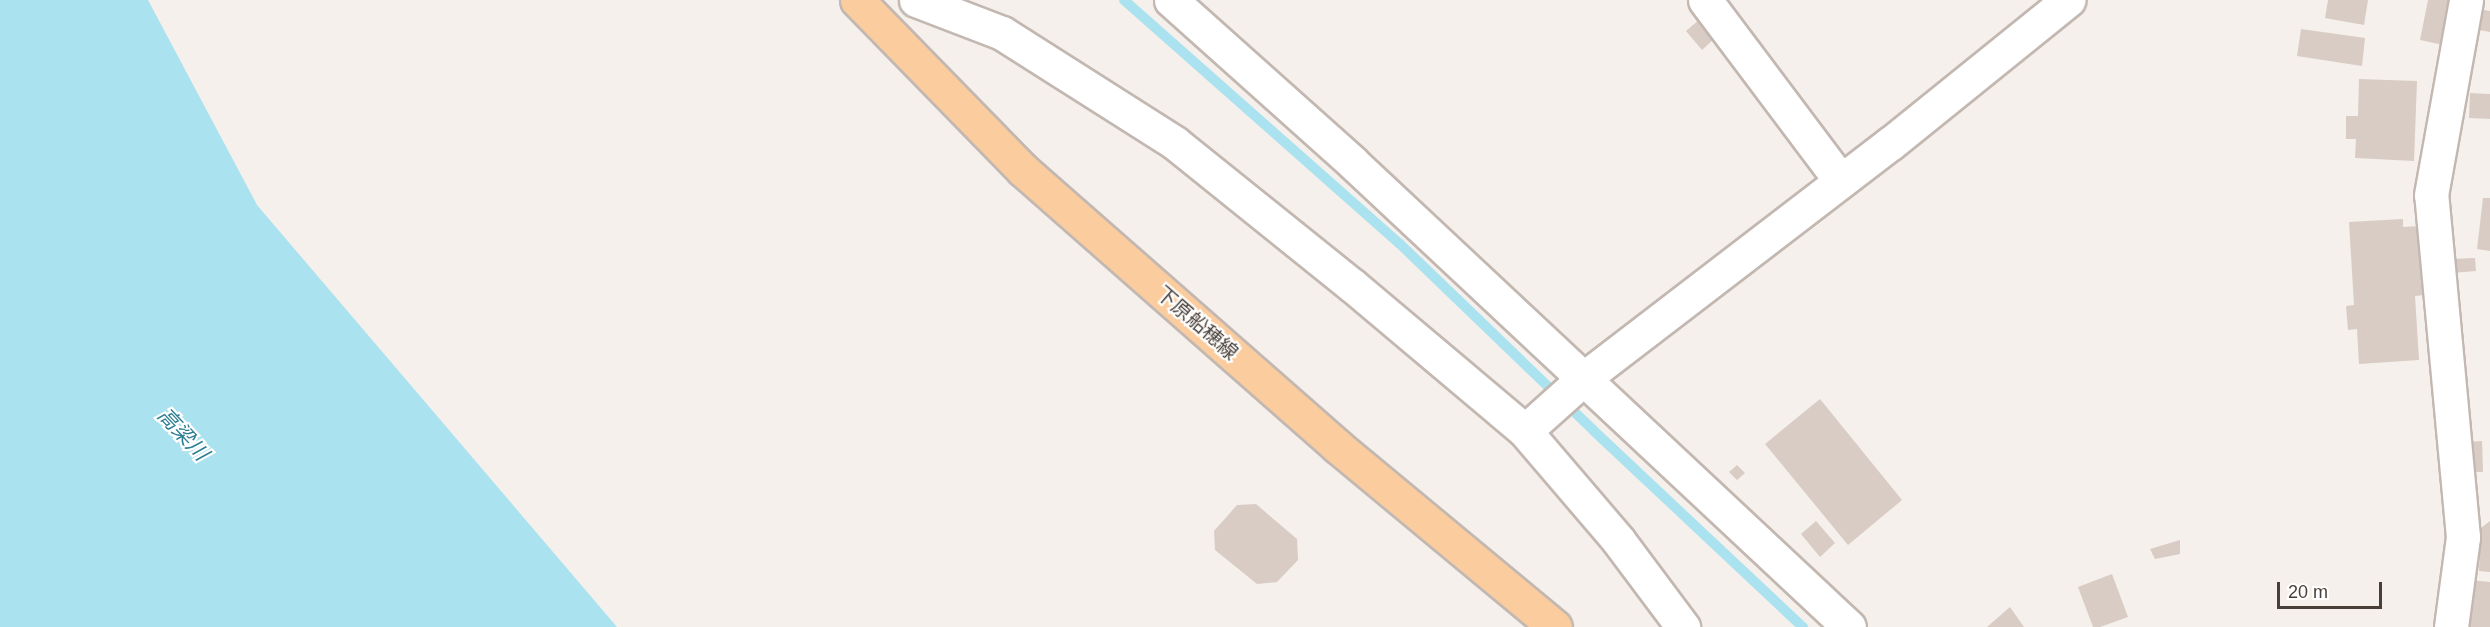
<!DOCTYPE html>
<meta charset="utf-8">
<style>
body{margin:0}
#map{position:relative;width:2490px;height:627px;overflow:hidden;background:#f5f0eb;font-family:Helvetica,"Noto Sans JP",sans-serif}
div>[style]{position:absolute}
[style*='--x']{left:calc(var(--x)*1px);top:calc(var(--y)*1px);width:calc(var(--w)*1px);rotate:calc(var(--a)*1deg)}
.water>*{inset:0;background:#aae2ef}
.stream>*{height:10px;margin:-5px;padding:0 5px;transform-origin:5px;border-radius:5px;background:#aae2ef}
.building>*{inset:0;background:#d9ccc4}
.roads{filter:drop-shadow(2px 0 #c3b8b1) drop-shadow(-2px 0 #c3b8b1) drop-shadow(0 2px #c3b8b1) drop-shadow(0 -2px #c3b8b1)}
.minor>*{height:33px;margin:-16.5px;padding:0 16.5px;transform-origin:16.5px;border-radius:16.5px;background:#fff}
.major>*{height:33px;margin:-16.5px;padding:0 16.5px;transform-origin:16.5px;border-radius:16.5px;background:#fbcc9e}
span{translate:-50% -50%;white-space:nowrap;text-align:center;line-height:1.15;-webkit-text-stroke:4.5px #fff;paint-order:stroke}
.street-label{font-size:20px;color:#493f39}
.water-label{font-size:21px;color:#2d7e93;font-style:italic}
.scale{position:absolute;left:2277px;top:582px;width:105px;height:27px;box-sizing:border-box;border:3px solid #493f39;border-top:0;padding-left:8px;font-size:18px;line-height:21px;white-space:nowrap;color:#493f39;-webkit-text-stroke:4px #fff;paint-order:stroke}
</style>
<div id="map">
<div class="water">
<div style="clip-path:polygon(0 0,148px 0,257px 205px,617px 627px,0 627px)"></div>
</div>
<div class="stream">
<div style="--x:1124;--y:0;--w:368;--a:41.5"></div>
<div style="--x:1400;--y:244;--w:269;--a:43.9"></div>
<div style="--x:1594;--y:431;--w:287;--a:43.2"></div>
</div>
<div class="building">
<div style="clip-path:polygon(2328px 0,2368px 0,2364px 25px,2325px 18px)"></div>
<div style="clip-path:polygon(2428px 0,2457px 0,2448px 46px,2420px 40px)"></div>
<div style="clip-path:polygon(2478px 9px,2490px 11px,2490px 32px,2474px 29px)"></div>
<div style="clip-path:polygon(1700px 19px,1716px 37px,1702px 50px,1686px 31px)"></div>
<div style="clip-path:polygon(2301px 29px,2365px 38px,2362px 66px,2297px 56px)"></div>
<div style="clip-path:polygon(2359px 79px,2417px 81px,2414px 161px,2355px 158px,2356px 139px,2346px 139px,2346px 116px,2358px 116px)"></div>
<div style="clip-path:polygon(2470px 93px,2490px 94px,2490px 119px,2469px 118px)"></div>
<div style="clip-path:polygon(2483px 198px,2490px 198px,2490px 251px,2477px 249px)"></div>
<div style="clip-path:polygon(2403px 219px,2403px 227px,2420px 226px,2424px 295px,2415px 296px,2419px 360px,2359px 364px,2357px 329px,2348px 330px,2346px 306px,2354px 305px,2349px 222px)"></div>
<div style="clip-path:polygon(2475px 258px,2476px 271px,2452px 273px,2452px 259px)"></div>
<div style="clip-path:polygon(1820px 399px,1902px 500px,1848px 545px,1765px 444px)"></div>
<div style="clip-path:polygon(2482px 441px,2483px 472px,2469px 472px,2468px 442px)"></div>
<div style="clip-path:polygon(1737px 465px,1745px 473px,1737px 480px,1729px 472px)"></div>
<div style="clip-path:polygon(1256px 504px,1297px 539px,1298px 560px,1277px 582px,1257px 584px,1215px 550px,1214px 531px,1237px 505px)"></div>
<div style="clip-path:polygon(1816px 521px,1835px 543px,1820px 557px,1801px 534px)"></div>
<div style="clip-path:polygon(2490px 521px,2490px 572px,2479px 571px,2481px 528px)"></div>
<div style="clip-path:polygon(2180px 540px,2180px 554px,2155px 559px,2150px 549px)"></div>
<div style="clip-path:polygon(2112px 574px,2128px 617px,2100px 627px,2093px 627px,2078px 587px)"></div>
<div style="clip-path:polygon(2469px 580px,2490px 582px,2490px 627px,2466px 627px)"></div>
<div style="clip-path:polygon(2010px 607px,2024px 627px,1987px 627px)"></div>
</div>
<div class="roads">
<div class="minor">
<div style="--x:916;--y:0;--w:92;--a:21"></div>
<div style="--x:1002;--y:33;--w:205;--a:32.4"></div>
<div style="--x:1175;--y:143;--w:228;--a:38.8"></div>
<div style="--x:1353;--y:286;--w:225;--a:40.1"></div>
<div style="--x:1525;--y:431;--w:143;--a:49.5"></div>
<div style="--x:1618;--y:540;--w:109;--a:53.2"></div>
<div style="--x:1171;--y:0;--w:244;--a:41.8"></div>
<div style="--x:1353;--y:163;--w:679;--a:43.09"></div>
<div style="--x:1705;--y:0;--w:226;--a:53.1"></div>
<div style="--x:1525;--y:431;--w:78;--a:-41.9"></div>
<div style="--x:1583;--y:379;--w:388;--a:-37.5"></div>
<div style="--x:1891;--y:143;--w:228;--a:-38.9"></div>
<div style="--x:2451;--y:627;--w:91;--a:-82.4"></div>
<div style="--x:2463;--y:537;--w:343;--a:-95.3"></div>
<div style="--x:2431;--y:195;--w:198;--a:-79.8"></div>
</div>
<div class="major">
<div style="--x:857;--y:0;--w:238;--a:45.7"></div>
<div style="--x:1023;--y:170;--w:418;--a:41.3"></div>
<div style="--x:1337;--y:446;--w:283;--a:39.7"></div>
</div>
</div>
<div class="street-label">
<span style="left:1197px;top:323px;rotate:41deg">下原船穂線</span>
</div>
<div class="water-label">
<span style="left:183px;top:434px;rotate:47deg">高梁川</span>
</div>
<div class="scale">20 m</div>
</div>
